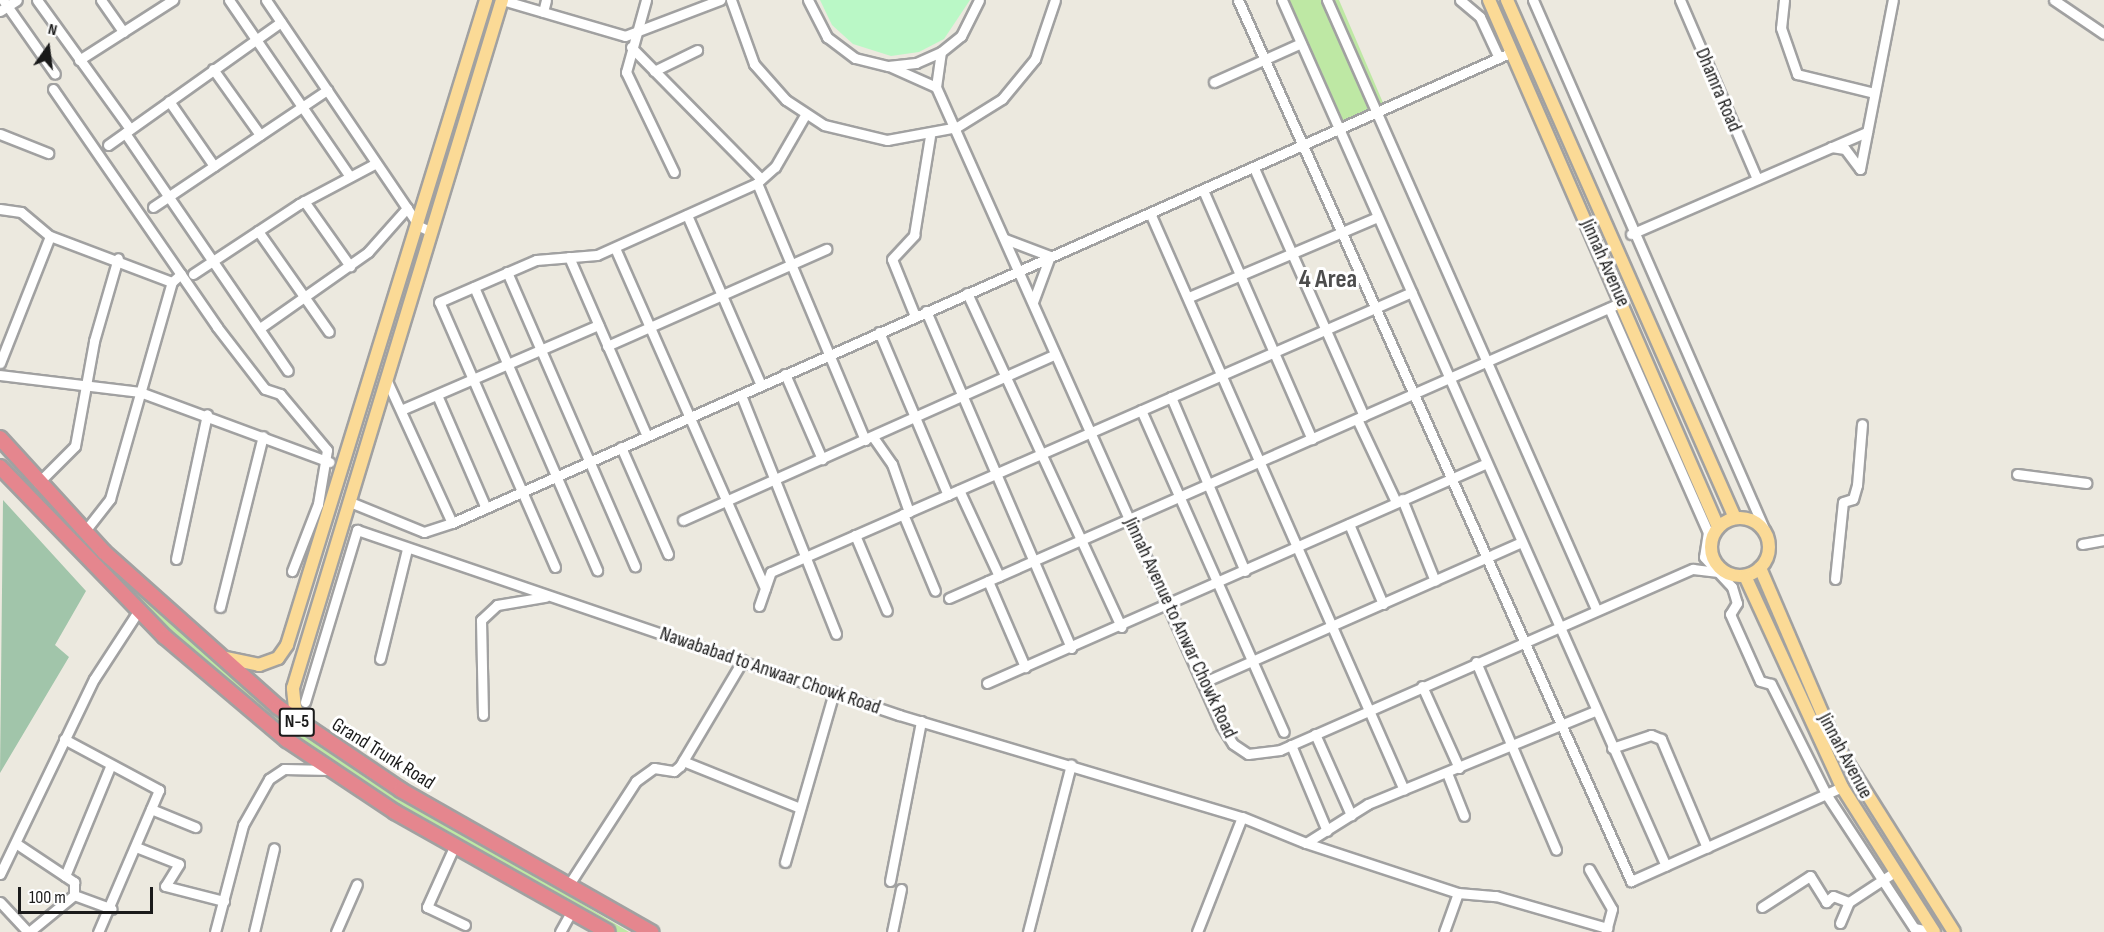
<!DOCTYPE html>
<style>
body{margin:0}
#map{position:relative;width:2104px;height:932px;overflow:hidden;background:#ece9df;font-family:"Sofia Sans Condensed",sans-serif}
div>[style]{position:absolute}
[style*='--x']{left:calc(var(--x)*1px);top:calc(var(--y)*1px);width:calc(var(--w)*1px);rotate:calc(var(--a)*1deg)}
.grass>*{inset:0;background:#bee8a4}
.cemetery>*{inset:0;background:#a1c5aa}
.park>*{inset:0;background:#baf8c6}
.roads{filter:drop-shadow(2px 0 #a1a1a1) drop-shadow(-2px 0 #a1a1a1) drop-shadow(0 2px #a1a1a1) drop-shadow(0 -2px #a1a1a1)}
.minor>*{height:9px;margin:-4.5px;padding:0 4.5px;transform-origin:4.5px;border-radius:4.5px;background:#fff}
.major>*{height:12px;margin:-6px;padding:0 6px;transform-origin:6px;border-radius:6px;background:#fbda96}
.major>.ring{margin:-6px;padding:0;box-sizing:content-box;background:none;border:12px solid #fbda96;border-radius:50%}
.highway>*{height:14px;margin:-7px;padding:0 7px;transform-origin:7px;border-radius:7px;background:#e5868e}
span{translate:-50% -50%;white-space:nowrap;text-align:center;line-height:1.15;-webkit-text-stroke:6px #fff;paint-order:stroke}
.shield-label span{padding:2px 4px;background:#fff;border:2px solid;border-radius:4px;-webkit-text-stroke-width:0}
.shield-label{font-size:18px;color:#1a1a1a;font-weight:700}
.street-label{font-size:20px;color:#1a1a1a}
.district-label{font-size:26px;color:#4d4d4d;font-weight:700}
.north{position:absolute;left:18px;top:18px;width:60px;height:60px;-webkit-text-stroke:4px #fff;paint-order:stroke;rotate:14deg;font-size:16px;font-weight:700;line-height:24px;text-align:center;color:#1a1a1a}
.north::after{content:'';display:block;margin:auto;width:21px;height:27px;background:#1a1a1a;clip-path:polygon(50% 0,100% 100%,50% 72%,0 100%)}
.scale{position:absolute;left:18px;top:887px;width:135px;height:27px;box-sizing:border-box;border:3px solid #1a1a1a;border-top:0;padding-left:8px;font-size:18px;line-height:21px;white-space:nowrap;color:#1a1a1a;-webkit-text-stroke:4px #fff;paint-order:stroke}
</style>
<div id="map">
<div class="grass">
<div style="clip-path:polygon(1287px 0,1339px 0,1384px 105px,1347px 122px,1338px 117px)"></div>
<div style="clip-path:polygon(115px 567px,254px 693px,340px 759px,629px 932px,616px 932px,512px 875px,344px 776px,240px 696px,115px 578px)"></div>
</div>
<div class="cemetery">
<div style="clip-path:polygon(3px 500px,86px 591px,55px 645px,69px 657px,0 773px)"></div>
</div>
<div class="park">
<div style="clip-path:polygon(820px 0,970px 0,944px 39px,919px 52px,891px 56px,853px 44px,832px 25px)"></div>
</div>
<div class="roads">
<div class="minor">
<div style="--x:3;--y:0;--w:90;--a:54.9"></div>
<div style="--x:37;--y:0;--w:159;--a:54.2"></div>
<div style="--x:101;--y:0;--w:39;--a:55"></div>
<div style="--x:229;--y:0;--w:214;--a:55.6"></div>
<div style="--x:266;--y:0;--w:273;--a:55.9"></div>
<div style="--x:419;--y:226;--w:14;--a:25"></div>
<div style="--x:502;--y:0;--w:128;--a:16.3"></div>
<div style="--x:625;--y:36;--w:102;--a:-20.8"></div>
<div style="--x:646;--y:0;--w:75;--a:105.5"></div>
<div style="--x:626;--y:72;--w:111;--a:64.4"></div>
<div style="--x:731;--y:0;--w:68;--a:70.2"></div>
<div style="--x:754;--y:64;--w:48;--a:48.4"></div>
<div style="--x:786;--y:100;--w:45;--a:33.3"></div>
<div style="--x:824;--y:125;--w:65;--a:13.4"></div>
<div style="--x:887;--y:140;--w:71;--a:-10.5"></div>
<div style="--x:957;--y:127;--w:53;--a:-31.9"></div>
<div style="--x:1002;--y:99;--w:52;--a:-50.5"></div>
<div style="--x:1035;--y:59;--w:62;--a:-71.3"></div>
<div style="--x:808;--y:0;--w:42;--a:62.8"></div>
<div style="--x:827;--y:37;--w:35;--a:37"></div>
<div style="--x:855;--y:58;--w:34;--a:14"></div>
<div style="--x:888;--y:66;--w:28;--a:-6"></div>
<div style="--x:916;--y:63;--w:27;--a:-24"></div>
<div style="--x:941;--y:52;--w:26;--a:-39"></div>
<div style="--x:961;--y:36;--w:40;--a:-63.4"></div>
<div style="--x:1238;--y:0;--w:965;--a:65.96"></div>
<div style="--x:1631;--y:881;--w:231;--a:-24"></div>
<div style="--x:1282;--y:0;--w:947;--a:66.09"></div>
<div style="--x:1327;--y:0;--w:666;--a:66.17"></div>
<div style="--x:1460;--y:0;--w:26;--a:40"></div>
<div style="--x:1480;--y:17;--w:45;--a:65.1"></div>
<div style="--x:1533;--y:0;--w:582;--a:66.39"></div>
<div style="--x:1680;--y:0;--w:195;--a:66.7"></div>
<div style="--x:1784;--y:0;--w:28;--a:96"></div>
<div style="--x:1781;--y:28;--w:49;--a:70.8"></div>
<div style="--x:1797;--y:74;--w:79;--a:13.9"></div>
<div style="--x:2054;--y:0;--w:60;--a:34.2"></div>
<div style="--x:0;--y:11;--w:20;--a:-33"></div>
<div style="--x:543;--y:12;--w:12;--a:-76"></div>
<div style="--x:631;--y:47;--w:185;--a:45.4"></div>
<div style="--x:79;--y:60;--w:112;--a:-32.6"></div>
<div style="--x:891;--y:67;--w:49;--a:24"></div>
<div style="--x:213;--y:69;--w:81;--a:54.5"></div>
<div style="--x:654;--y:71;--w:48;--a:-26"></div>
<div style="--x:1214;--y:82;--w:95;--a:-24.1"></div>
<div style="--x:936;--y:87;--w:699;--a:65.93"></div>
<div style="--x:1221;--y:725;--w:22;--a:58"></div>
<div style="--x:1233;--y:744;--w:18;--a:34"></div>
<div style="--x:1248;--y:754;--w:32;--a:-7"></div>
<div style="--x:1280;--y:750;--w:451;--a:-23.7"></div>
<div style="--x:1693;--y:569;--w:34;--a:7"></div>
<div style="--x:936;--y:87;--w:35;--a:-82"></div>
<div style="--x:53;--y:89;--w:289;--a:55.4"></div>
<div style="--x:217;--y:327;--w:78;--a:52.3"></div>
<div style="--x:265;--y:389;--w:16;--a:18"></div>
<div style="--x:280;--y:394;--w:73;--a:50"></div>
<div style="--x:327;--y:450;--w:55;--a:99.5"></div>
<div style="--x:318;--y:504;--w:72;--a:111.2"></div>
<div style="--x:169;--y:101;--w:79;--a:55.3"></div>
<div style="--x:125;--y:133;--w:288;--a:55.6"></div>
<div style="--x:0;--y:134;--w:52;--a:21.6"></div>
<div style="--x:108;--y:145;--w:212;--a:-35.4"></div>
<div style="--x:1831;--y:147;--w:14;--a:8"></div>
<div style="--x:1845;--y:149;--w:25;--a:53"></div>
<div style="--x:1254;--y:168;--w:271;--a:66.1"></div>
<div style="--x:1860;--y:169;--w:172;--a:-79"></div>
<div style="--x:757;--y:183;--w:279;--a:67.2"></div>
<div style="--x:1203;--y:190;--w:272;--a:66.4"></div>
<div style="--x:304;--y:201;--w:80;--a:54.7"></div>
<div style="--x:153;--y:207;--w:210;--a:-33.9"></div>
<div style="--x:0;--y:209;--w:21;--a:8"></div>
<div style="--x:21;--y:212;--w:38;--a:40"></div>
<div style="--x:50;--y:236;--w:130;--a:20.7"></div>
<div style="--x:1150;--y:213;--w:630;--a:66.24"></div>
<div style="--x:687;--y:215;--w:185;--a:66.5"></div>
<div style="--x:258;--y:231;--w:123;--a:54.9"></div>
<div style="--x:1631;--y:234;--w:257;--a:-23.4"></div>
<div style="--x:1005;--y:239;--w:48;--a:20.7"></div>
<div style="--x:1050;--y:256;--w:49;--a:110.3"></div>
<div style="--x:615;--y:248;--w:372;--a:66.2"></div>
<div style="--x:569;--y:257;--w:195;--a:66.5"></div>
<div style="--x:507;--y:272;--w:321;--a:66.5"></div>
<div style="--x:193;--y:274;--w:127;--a:-33.4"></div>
<div style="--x:299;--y:204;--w:87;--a:-28"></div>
<div style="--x:474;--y:287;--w:309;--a:66.5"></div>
<div style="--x:967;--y:293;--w:368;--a:65.2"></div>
<div style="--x:1189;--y:297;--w:202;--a:-23"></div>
<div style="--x:1609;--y:308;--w:245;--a:66.2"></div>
<div style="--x:1708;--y:532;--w:25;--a:99"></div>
<div style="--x:1704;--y:557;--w:41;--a:47"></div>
<div style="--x:1732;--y:587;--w:17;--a:73"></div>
<div style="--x:1737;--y:603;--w:13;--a:122"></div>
<div style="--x:1730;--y:614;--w:73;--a:65.9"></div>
<div style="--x:1760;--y:681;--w:11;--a:15"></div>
<div style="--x:1771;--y:684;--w:123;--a:63.4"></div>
<div style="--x:1826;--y:794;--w:160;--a:56.7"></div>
<div style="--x:1914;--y:928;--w:19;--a:12"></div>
<div style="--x:926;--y:311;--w:367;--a:66.7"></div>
<div style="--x:915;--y:316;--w:61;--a:-112"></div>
<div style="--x:892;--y:259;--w:33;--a:-47"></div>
<div style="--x:914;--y:235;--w:100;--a:-80.8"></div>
<div style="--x:260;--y:328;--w:132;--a:-35.1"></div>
<div style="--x:368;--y:252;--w:59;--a:-48.4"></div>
<div style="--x:879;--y:332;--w:177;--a:67.1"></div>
<div style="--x:607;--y:346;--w:240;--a:-23.9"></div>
<div style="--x:0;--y:363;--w:136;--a:-68.5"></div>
<div style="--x:785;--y:374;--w:93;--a:66.5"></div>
<div style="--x:0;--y:375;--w:141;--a:6.9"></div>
<div style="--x:140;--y:392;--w:202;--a:20.3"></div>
<div style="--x:387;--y:381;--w:156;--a:65.4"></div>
<div style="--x:437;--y:395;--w:123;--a:66.6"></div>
<div style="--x:741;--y:395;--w:257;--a:68.3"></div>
<div style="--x:1171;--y:397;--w:189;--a:67"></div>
<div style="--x:401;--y:410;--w:215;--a:-23.3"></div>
<div style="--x:1141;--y:410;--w:352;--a:66.1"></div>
<div style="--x:1357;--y:419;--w:92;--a:64.8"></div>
<div style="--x:873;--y:437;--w:33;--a:55"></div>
<div style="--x:892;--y:464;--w:51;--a:70.5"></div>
<div style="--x:621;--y:447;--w:117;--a:66.3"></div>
<div style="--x:2017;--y:474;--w:70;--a:7.4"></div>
<div style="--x:38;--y:483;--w:52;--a:-45"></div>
<div style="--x:75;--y:446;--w:107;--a:-79.7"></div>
<div style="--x:94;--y:341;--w:86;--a:-73.9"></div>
<div style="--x:959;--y:490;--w:95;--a:65.1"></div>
<div style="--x:1402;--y:499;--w:88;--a:68.1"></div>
<div style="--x:350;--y:502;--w:80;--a:22.1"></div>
<div style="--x:424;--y:532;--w:29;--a:-18"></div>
<div style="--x:452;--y:523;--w:1160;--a:-23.96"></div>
<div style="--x:903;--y:514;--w:83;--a:67.4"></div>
<div style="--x:683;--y:520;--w:407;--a:-24"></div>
<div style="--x:1349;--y:524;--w:87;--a:67"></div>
<div style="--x:85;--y:531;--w:41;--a:-52"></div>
<div style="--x:110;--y:499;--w:226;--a:-74.1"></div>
<div style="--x:172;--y:282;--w:12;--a:-42"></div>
<div style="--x:855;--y:535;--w:82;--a:67.2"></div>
<div style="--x:2082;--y:544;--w:22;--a:-10"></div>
<div style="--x:176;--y:559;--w:148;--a:-77.9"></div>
<div style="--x:555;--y:567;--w:289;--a:-113.6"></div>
<div style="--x:439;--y:302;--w:106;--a:-23.4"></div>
<div style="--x:536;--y:260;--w:61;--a:-4.7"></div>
<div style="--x:597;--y:255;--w:175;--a:-24.2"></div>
<div style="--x:757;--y:183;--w:24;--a:-42"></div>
<div style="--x:775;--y:167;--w:60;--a:-60"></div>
<div style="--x:1835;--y:579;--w:77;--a:-84.1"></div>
<div style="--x:1843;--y:502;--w:10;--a:-17"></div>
<div style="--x:1853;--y:499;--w:15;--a:-74"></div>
<div style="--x:1857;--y:485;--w:61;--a:-85.3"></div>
<div style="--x:988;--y:581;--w:94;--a:66.7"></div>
<div style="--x:949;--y:598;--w:735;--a:-23.74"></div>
<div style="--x:759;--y:606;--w:36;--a:-71"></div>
<div style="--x:771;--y:572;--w:699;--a:-23.6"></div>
<div style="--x:220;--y:607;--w:176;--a:-75.9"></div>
<div style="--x:380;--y:659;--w:113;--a:-76.2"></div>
<div style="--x:1476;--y:662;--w:204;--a:66.9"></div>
<div style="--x:987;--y:683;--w:544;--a:-23.74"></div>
<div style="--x:1202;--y:683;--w:349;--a:-23.8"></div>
<div style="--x:1422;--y:686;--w:90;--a:65.7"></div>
<div style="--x:305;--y:702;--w:180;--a:-73.2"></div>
<div style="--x:357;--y:530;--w:573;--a:18.85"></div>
<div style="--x:899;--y:715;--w:358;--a:16.6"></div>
<div style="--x:483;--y:715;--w:95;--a:-91.2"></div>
<div style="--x:481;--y:620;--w:22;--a:-43"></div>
<div style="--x:497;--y:605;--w:49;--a:-9.5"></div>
<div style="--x:1315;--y:734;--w:89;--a:66"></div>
<div style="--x:64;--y:739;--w:108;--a:28.2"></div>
<div style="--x:159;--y:790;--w:155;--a:113.2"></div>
<div style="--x:1291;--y:745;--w:93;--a:67.3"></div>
<div style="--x:1612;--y:748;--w:41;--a:-18.4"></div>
<div style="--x:1651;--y:735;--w:11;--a:22"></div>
<div style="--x:1661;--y:739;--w:118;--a:67.1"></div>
<div style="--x:683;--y:761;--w:126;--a:21.9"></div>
<div style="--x:1447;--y:773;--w:46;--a:68.4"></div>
<div style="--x:151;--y:809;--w:48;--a:22.2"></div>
<div style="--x:1306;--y:843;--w:160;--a:18.2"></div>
<div style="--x:1458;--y:893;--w:38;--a:5"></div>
<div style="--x:1496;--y:896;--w:116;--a:16.1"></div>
<div style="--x:17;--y:844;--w:69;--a:33.7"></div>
<div style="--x:74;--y:882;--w:13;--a:90"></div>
<div style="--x:74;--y:895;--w:40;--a:20.2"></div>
<div style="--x:136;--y:847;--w:46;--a:21.6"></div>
<div style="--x:179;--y:864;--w:26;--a:122"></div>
<div style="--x:165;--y:886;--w:61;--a:14.3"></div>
<div style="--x:454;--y:847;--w:66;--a:114.2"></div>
<div style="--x:427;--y:907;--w:42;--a:25.3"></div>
<div style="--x:785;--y:862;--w:177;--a:-73.9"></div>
<div style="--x:1589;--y:869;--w:46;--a:60.1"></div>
<div style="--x:1612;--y:909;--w:24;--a:105"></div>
<div style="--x:0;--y:874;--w:216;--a:-64.3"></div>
<div style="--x:94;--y:679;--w:82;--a:-56.9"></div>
<div style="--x:65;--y:876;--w:118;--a:-67.6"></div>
<div style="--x:890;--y:881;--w:163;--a:-79"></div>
<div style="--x:568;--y:886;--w:125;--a:-57.1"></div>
<div style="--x:636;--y:781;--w:22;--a:-36"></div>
<div style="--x:654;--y:768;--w:20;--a:9"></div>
<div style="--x:674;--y:771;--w:8;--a:-40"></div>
<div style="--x:680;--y:766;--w:123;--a:-59.3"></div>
<div style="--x:0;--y:902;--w:41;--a:47"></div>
<div style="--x:1762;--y:907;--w:57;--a:-32.9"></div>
<div style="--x:1810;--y:876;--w:31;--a:58"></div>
<div style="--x:1826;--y:902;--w:9;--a:-41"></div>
<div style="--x:1833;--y:896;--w:17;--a:21"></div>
<div style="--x:1849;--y:902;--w:56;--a:-33.4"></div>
<div style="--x:1840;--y:923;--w:23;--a:-67"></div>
<div style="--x:29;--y:932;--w:58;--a:-39.4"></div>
<div style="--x:215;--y:932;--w:111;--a:-75.3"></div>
<div style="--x:243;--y:825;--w:53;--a:-60.5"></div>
<div style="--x:269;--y:779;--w:18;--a:-34"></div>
<div style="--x:284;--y:769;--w:46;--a:1.2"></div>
<div style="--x:254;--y:932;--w:86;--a:-76.6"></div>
<div style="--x:336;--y:932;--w:52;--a:-66.4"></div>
<div style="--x:560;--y:932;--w:23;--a:-61"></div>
<div style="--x:892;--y:932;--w:44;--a:-78.2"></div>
<div style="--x:1028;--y:932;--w:173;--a:-75.6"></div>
<div style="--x:1197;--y:932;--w:123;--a:-68.6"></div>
<div style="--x:1242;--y:817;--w:69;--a:22.1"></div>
<div style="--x:1306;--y:843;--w:73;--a:-32.2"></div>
<div style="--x:1368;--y:804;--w:245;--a:-22.3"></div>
<div style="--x:1444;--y:932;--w:41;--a:-70.3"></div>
</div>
<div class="major">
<div style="--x:1489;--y:0;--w:575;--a:66.51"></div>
<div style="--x:1507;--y:0;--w:566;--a:66.24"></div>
<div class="ring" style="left:1711px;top:518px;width:46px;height:46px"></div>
<div style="--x:1760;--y:568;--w:190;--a:66.8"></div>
<div style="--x:1835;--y:743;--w:223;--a:57.8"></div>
<div style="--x:1745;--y:576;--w:232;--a:65.3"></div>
<div style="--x:1842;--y:787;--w:172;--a:57.6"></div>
<div style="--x:222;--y:657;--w:38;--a:12"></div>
<div style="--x:259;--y:665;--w:20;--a:-20"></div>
<div style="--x:278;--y:658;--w:16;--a:-55"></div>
<div style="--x:287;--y:645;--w:675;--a:-72.85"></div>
<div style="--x:304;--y:724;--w:18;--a:-119"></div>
<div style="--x:295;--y:708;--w:20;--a:-96"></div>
<div style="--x:293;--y:688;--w:719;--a:-73.1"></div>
</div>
<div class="highway">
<div style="--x:0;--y:438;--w:154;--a:47.6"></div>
<div style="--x:104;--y:552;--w:233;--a:41.7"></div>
<div style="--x:278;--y:707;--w:148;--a:34"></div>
<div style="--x:401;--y:790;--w:288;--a:29.6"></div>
<div style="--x:0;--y:467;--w:237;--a:45.9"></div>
<div style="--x:165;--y:637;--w:160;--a:40.2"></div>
<div style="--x:287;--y:740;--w:130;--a:33.7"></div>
<div style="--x:395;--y:812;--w:244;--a:29.4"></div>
</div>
</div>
<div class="shield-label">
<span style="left:297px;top:722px">N-5</span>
</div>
<div class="street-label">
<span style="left:1718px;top:90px;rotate:67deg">Dhamra Road</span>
<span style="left:1605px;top:263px;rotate:66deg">Jinnah Avenue</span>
<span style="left:1180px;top:628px;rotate:65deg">Jinnah Avenue to Anwar Chowk Road</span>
<span style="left:770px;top:671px;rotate:19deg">Nawababad to Anwaar Chowk Road</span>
<span style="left:383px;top:754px;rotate:32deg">Grand Trunk Road</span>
<span style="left:1845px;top:756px;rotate:62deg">Jinnah Avenue</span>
</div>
<div class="district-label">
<span style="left:1328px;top:280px">4 Area</span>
</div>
<div class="north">N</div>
<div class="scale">100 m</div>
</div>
